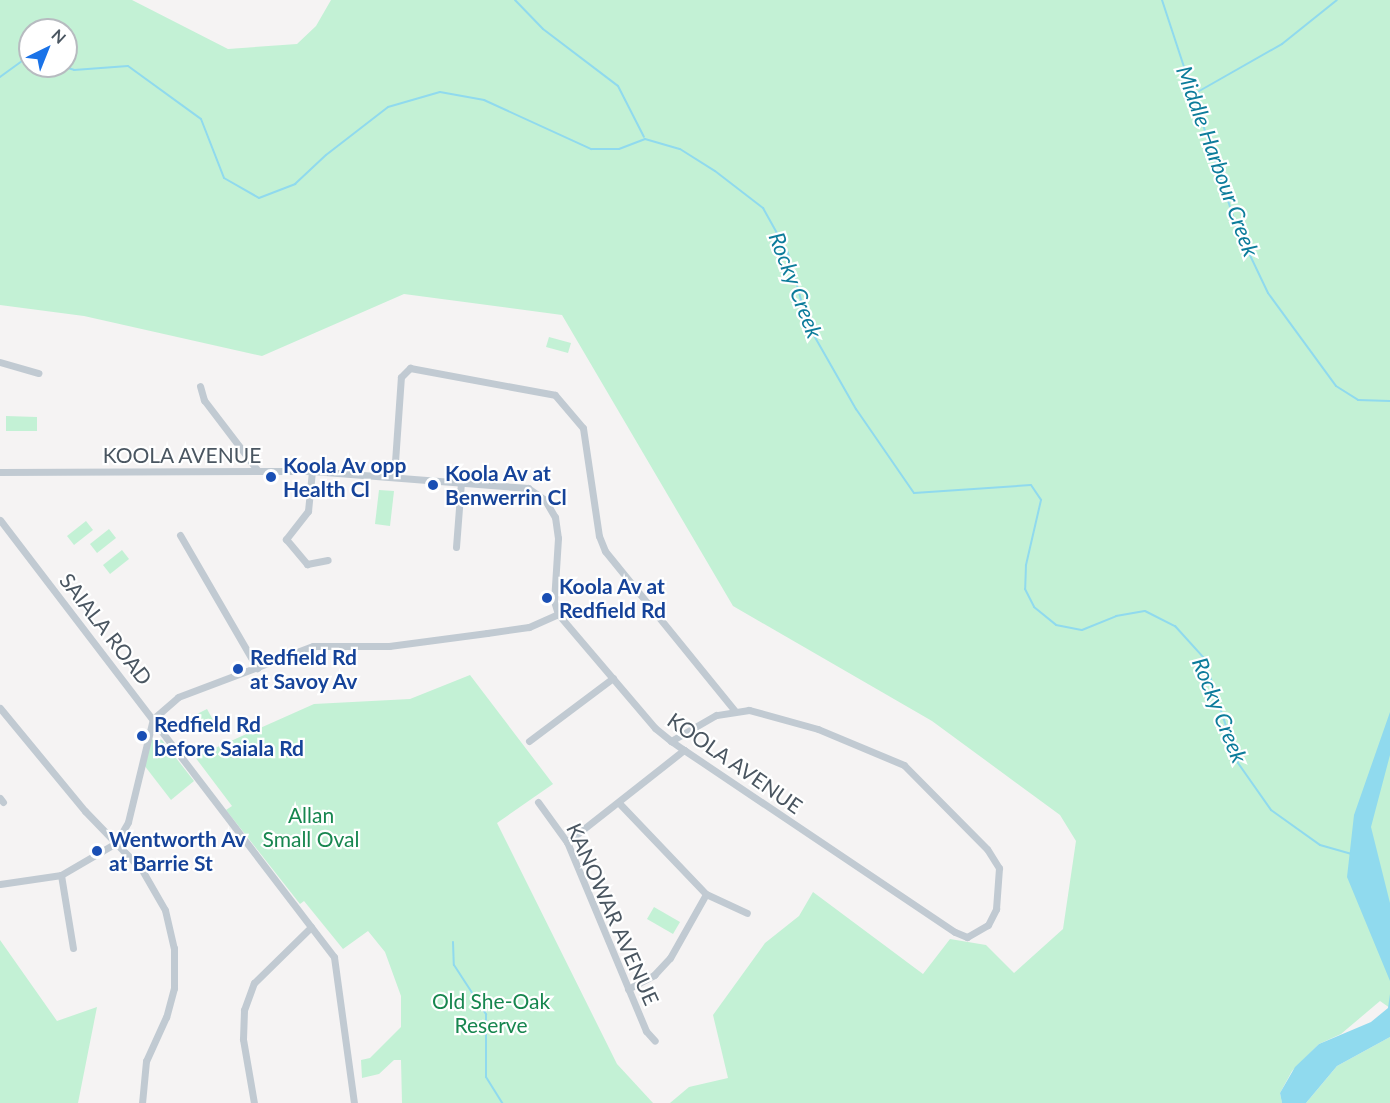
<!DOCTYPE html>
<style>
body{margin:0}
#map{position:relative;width:1390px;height:1103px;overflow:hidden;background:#f5f3f3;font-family:Lato,sans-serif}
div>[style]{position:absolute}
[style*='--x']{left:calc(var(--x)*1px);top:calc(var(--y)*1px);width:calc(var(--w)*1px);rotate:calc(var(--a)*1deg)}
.green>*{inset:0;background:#c3f1d5}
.water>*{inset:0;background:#90daee}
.stream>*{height:2px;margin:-1px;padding:0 1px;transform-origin:1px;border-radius:1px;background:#90daee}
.street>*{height:7px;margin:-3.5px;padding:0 3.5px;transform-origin:3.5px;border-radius:3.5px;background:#c1cad2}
.dots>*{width:16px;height:16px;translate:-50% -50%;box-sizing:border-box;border:3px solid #fff;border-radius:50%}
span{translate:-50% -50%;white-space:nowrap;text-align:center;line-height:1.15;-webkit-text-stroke:4.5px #fff;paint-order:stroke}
.street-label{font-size:21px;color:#4a5661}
.transit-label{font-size:21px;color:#164399;font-weight:700}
.left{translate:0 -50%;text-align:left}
.park-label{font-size:21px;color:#17864f}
.water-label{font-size:22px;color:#0c7c9b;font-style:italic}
.north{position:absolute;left:18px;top:18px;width:60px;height:60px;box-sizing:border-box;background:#fff;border:2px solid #b7bbc0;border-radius:50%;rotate:43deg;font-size:16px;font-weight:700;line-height:24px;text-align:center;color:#4a5661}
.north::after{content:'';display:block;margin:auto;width:21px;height:27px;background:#1a73e8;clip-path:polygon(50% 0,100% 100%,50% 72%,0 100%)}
</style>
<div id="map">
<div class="green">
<div style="clip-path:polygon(evenodd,0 0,132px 0,228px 49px,297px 44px,316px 26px,331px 0,1390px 0,1390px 1008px,1380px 1001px,1341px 1034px,1319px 1044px,1292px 1071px,1280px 1093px,1282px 1103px,670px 1103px,689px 1087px,728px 1078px,713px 1015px,765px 943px,799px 916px,813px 892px,923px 974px,950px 939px,986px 945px,1014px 973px,1063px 929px,1076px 841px,1060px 815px,932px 721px,733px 606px,562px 315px,404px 294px,262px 356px,84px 316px,0 305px,0 0,30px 30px,66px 30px,66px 66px,30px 66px,30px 30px)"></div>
<div style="clip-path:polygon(549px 337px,571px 343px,568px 353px,546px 347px)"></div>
<div style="clip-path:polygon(6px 416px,37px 417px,37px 431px,6px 431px)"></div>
<div style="clip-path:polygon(379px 490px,394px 491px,390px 526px,375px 524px)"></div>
<div style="clip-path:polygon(86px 521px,93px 530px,74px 545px,67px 536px)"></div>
<div style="clip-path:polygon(109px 529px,116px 538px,97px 553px,90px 544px)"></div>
<div style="clip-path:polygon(122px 550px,129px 559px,110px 574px,103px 565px)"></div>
<div style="clip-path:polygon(470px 675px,553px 784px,497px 823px,617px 1064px,653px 1103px,402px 1103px,401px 1060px,394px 1060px,379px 1074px,362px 1078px,361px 1060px,370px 1058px,401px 1027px,401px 996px,385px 952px,368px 931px,343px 949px,304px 901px,300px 904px,226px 810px,232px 806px,195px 757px,314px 704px,410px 699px)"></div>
<div style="clip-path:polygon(207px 709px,218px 729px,208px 734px,197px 714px)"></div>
<div style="clip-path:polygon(155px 738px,162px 740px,194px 781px,171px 800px,144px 765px,150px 741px)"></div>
<div style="clip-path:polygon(654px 907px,680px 922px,673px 934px,647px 919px)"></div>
<div style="clip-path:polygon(0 940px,57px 1021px,97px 1007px,78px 1103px,0 1103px)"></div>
<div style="clip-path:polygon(1390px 1037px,1390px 1103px,1306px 1103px,1337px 1066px)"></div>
</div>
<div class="water">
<div style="clip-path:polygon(1390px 712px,1390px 755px,1371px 827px,1390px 903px,1390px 981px,1347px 877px,1354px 815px)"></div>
<div style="clip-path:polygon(1390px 994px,1390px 1037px,1337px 1066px,1306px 1103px,1282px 1103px,1280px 1093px,1295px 1067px,1319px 1044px,1371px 1022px,1388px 1008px)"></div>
</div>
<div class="stream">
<div style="--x:515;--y:0;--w:40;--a:46"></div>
<div style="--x:543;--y:29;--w:94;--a:37.2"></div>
<div style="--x:618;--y:86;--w:57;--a:63"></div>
<div style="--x:1162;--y:0;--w:240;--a:71.8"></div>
<div style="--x:1237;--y:228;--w:72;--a:64.5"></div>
<div style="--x:1268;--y:293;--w:115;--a:53.8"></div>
<div style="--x:1336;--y:386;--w:26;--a:32"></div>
<div style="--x:1358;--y:400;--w:32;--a:2"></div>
<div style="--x:62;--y:66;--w:13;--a:18"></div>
<div style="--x:74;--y:70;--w:54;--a:-4.2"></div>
<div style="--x:128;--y:66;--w:90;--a:36"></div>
<div style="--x:201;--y:119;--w:63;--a:68.7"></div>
<div style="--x:224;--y:178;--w:40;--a:29.7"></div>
<div style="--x:259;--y:198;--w:39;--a:-21"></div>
<div style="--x:295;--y:184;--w:42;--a:-43.1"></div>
<div style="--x:326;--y:155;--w:78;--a:-37.7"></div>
<div style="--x:388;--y:107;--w:54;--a:-16.1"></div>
<div style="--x:440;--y:92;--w:45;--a:10.3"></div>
<div style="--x:484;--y:100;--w:118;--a:24.6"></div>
<div style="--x:591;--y:149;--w:28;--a:0"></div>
<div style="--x:619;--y:149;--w:28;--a:-21"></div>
<div style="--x:645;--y:139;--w:36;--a:16"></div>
<div style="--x:680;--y:149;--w:41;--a:32.2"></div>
<div style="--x:715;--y:171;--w:61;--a:37.6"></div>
<div style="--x:763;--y:208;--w:51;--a:60.9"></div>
<div style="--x:788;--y:253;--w:75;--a:74.5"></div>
<div style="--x:808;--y:325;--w:97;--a:60.3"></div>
<div style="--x:856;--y:409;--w:102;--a:55.4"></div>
<div style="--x:914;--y:493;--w:117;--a:-3.9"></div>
<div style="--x:1031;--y:485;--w:18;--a:56"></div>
<div style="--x:1041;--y:500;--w:67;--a:103"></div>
<div style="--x:1026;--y:565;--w:24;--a:92"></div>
<div style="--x:1025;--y:589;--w:20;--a:63"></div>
<div style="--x:1034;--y:607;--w:28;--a:39"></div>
<div style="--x:1056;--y:625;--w:26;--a:11"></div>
<div style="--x:1082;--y:630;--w:37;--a:-22"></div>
<div style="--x:1116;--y:616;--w:29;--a:-10"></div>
<div style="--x:1145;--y:611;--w:34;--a:27"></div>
<div style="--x:1175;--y:626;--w:43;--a:47.8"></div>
<div style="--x:1204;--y:658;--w:110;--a:72.1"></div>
<div style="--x:1238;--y:763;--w:57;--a:54.9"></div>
<div style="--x:1271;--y:810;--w:60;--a:35.5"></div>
<div style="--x:1320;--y:845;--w:32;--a:16"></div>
<div style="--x:0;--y:77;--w:37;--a:-36"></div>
<div style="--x:1194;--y:94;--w:101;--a:-29.6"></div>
<div style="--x:1282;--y:44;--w:70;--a:-38.7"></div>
<div style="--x:453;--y:942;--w:23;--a:88"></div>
<div style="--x:454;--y:965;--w:59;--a:56.9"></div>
<div style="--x:486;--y:1014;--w:63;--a:90"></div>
<div style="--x:486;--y:1077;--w:31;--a:58"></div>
</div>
<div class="street">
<div style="--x:0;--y:362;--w:40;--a:16"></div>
<div style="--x:200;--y:386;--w:15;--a:74"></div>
<div style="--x:204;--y:400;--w:89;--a:52.7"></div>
<div style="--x:312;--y:471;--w:40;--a:95.7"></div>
<div style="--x:308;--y:511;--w:36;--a:128"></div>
<div style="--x:286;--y:539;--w:33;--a:50"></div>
<div style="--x:307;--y:564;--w:21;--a:-11"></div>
<div style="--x:0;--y:472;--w:312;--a:-0.2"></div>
<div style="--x:312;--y:471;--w:217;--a:4.5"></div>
<div style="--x:528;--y:488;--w:21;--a:35"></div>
<div style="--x:545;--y:500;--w:20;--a:60"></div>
<div style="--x:555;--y:517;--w:21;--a:82"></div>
<div style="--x:558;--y:538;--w:63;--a:93.6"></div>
<div style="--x:554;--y:601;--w:14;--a:73"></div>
<div style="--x:558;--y:614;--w:150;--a:49.6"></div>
<div style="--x:655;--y:728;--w:21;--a:39"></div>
<div style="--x:671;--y:741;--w:16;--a:35"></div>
<div style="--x:684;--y:750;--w:326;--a:33.9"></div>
<div style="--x:955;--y:932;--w:13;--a:23"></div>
<div style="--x:967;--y:937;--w:24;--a:-30"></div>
<div style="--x:988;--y:925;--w:18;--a:-63"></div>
<div style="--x:996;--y:909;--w:41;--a:-85.8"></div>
<div style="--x:999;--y:868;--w:22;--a:-122"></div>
<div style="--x:987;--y:849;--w:118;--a:-134.7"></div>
<div style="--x:904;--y:765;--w:93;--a:-157.3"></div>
<div style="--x:818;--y:729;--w:72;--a:-164.6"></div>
<div style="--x:749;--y:710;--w:33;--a:171"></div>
<div style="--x:716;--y:715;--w:52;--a:150"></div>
<div style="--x:394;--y:476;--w:99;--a:-86"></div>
<div style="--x:401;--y:377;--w:13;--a:-45"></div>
<div style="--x:410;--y:368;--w:147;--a:10.5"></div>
<div style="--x:555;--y:395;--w:43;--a:49.7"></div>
<div style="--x:583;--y:428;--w:109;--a:81.6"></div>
<div style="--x:599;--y:536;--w:16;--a:68"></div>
<div style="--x:605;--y:551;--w:205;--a:50.9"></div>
<div style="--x:0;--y:520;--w:550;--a:52.61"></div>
<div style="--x:334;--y:957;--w:147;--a:82.2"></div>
<div style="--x:180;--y:535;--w:154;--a:59.9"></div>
<div style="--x:456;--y:547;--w:65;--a:-85.6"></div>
<div style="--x:0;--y:708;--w:134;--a:50.5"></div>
<div style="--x:85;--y:811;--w:82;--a:46"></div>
<div style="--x:142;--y:870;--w:46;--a:60.1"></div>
<div style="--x:165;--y:910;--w:39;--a:77"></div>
<div style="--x:174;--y:948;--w:40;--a:90"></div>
<div style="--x:174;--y:988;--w:30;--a:105"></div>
<div style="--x:166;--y:1017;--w:48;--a:114.4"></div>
<div style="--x:146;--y:1061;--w:42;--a:95.4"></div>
<div style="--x:529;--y:741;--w:105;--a:-36.9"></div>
<div style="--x:0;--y:798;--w:5;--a:53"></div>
<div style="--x:538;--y:802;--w:49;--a:54.1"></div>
<div style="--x:567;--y:842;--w:205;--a:67.3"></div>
<div style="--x:646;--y:1031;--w:13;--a:48"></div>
<div style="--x:619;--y:803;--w:126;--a:46.3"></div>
<div style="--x:706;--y:894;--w:45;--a:24.9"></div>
<div style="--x:567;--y:842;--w:149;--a:-38.2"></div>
<div style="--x:61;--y:875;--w:74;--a:80.7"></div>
<div style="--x:0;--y:884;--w:62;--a:-8.4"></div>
<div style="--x:61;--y:875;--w:64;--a:-30.2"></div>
<div style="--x:116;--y:843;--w:24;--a:-60"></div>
<div style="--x:128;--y:822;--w:106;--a:-76.4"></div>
<div style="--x:153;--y:719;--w:33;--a:-41"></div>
<div style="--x:178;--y:697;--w:144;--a:-20.7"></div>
<div style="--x:313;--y:646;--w:76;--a:0"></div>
<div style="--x:389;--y:646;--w:99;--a:-7.6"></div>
<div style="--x:487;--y:633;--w:42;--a:-8.1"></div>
<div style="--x:529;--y:627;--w:32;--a:-24"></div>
<div style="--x:628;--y:989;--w:30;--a:-28"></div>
<div style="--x:654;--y:975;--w:23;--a:-47"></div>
<div style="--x:670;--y:958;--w:73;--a:-60.6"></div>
<div style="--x:254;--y:1103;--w:65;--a:-99.8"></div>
<div style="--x:243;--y:1039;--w:29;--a:-88"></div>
<div style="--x:244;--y:1010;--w:29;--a:-70"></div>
<div style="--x:254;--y:983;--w:80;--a:-44.5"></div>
</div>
<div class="dots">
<div style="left:271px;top:477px;background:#1a4fb4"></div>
<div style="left:433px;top:485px;background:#1a4fb4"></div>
<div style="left:547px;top:598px;background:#1a4fb4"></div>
<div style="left:238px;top:669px;background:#1a4fb4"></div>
<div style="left:142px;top:736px;background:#1a4fb4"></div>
<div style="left:97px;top:851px;background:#1a4fb4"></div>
</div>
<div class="street-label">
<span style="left:182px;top:455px">KOOLA AVENUE</span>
<span style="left:106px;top:629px;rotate:52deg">SAIALA ROAD</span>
<span style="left:735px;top:763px;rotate:35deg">KOOLA AVENUE</span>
<span style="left:613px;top:914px;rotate:66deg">KANOWAR AVENUE</span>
</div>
<div class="transit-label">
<span class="left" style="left:283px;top:477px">Koola Av opp<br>Health Cl</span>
<span class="left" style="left:445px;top:485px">Koola Av at<br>Benwerrin Cl</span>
<span class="left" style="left:559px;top:598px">Koola Av at<br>Redfield Rd</span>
<span class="left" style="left:250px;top:669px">Redfield Rd<br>at Savoy Av</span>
<span class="left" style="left:154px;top:736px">Redfield Rd<br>before Saiala Rd</span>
<span class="left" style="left:109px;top:851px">Wentworth Av<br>at Barrie St</span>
</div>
<div class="park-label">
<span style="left:311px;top:827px">Allan<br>Small Oval</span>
<span style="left:491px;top:1013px">Old She-Oak<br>Reserve</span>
</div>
<div class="water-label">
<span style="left:1218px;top:161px;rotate:70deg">Middle Harbour Creek</span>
<span style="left:796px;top:285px;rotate:69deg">Rocky Creek</span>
<span style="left:1220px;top:710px;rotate:68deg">Rocky Creek</span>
</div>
<div class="north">N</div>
</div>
